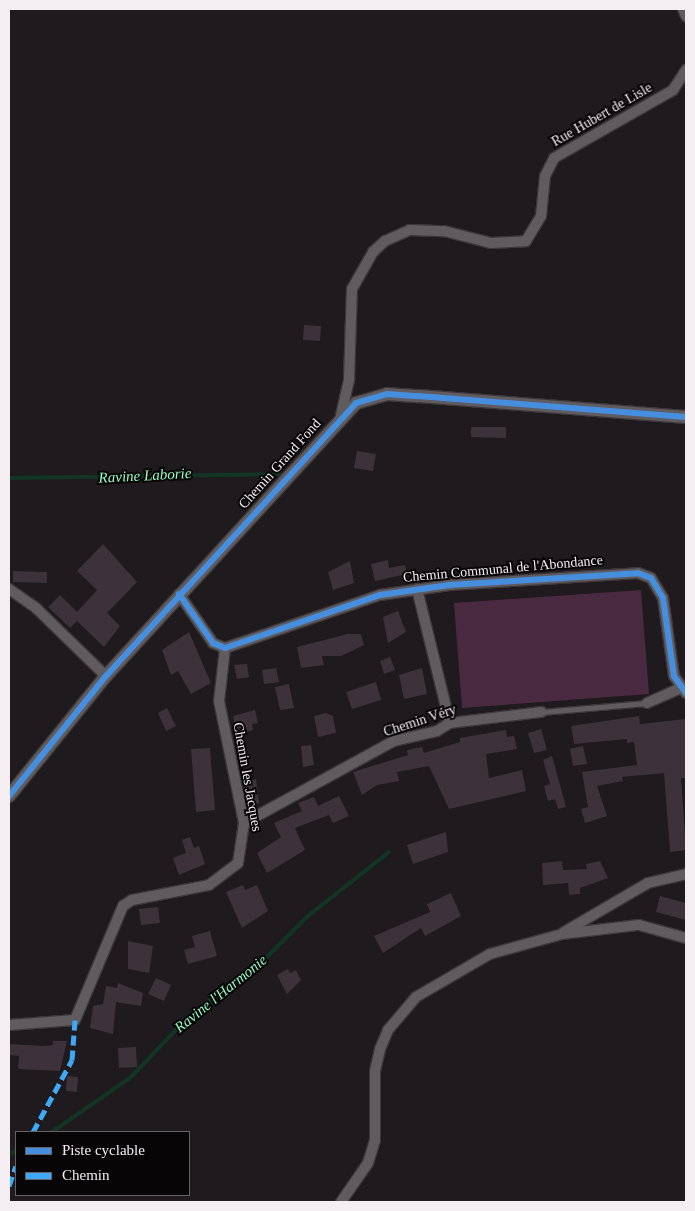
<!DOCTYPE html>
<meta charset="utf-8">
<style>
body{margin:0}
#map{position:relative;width:695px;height:1211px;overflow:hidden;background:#1e1a1d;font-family:"Times New Roman",serif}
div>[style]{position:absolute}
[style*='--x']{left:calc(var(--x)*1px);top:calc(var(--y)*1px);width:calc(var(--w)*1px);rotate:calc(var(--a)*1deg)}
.green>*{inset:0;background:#4a2a41}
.stream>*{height:4px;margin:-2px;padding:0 2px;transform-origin:2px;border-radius:2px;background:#123524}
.building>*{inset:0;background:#3d323a}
.roads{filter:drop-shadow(1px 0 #3b373a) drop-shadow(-1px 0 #3b373a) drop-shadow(0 1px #3b373a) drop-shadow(0 -1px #3b373a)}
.service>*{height:5px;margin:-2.5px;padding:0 2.5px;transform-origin:2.5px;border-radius:2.5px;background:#5f5b5e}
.minor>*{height:10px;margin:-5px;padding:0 5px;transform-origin:5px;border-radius:5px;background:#5f5b5e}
.tertiary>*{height:12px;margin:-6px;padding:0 6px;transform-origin:6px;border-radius:6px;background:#5f5b5e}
.quiet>*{height:5px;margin-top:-2.5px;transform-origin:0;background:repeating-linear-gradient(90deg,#3fa9f5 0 10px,transparent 0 15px)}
.cycleway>*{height:6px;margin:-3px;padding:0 3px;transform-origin:3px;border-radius:3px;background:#468fdf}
span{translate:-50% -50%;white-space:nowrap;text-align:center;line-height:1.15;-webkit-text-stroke:4px #080507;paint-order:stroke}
.street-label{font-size:14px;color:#f4eef3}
.water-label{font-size:15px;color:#96fbc5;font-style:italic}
.frame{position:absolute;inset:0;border:10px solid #f4eef3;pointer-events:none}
.legend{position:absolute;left:15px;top:1131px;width:175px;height:65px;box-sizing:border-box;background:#080507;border:1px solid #666265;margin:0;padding:6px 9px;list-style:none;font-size:15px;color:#f4eef3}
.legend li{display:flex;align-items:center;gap:10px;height:25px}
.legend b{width:25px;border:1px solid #666265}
</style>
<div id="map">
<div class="green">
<div style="clip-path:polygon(641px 590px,649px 694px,462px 708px,454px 603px)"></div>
</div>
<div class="stream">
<div style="--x:9;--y:478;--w:272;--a:-0.8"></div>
<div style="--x:52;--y:1132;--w:96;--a:-34.8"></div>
<div style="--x:131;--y:1077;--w:84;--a:-46.4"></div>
<div style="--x:189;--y:1016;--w:91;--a:-36.5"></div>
<div style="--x:262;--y:962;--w:65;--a:-45"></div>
<div style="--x:308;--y:916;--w:103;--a:-38.3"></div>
<div style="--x:9;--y:1154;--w:8;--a:-23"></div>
</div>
<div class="building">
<div style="clip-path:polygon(304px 325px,321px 326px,320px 341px,303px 340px)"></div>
<div style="clip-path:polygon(471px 427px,506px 427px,506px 438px,471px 437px)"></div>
<div style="clip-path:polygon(357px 451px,376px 454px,373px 471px,354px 468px)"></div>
<div style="clip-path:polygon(103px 544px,137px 582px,107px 613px,120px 626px,104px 647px,77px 621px,70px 628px,48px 607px,60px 595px,77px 612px,97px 590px,77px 571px)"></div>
<div style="clip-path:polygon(388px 560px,389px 568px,405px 565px,407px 574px,375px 581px,371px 564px)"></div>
<div style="clip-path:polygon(350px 561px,354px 583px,333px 590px,328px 572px)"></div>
<div style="clip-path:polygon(13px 571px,47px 572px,47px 583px,13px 582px)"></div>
<div style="clip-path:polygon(398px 611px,406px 632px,388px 643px,383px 617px)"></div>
<div style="clip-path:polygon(189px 632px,211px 683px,191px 694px,178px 671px,171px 675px,162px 650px)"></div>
<div style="clip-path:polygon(348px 634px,361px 634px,364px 645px,341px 656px,322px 656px,324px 665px,301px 668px,297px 647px)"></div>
<div style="clip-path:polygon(390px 657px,395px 670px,384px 674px,380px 661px)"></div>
<div style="clip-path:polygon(247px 664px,249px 677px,237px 679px,234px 665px)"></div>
<div style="clip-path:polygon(276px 668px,279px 682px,264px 684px,262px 670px)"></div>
<div style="clip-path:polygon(422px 668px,427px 694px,404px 699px,399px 675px)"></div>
<div style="clip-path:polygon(376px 682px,381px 700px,352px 709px,346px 692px)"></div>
<div style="clip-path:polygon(289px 684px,294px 708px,280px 710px,275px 687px)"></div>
<div style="clip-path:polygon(167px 708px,176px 726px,166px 731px,158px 713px)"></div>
<div style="clip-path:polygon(255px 710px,258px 723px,252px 724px,253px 730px,237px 734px,233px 716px)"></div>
<div style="clip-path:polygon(326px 713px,333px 716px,336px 733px,318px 737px,314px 716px)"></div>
<div style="clip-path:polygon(639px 716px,640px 724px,686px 719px,686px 778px,681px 778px,686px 850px,670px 852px,664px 773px,622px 777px,623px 781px,597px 786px,607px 816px,585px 823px,581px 809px,588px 807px,582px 772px,637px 765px,634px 742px,627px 743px,627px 739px,574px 744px,571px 726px)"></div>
<div style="clip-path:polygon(541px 729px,547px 750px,534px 753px,528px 733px)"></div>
<div style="clip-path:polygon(506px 730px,507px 737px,514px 736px,517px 749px,486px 754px,489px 778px,522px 770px,526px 791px,449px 809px,429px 766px,397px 772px,399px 781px,377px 785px,362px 795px,353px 772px,408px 755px,407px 750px,422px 747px,424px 753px,460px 742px,460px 738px)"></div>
<div style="clip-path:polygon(311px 745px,314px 765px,303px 767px,301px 746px)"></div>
<div style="clip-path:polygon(583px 746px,587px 764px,573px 766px,570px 749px)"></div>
<div style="clip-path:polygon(210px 748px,215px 810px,196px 812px,191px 749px)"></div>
<div style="clip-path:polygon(552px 756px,566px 807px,558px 809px,555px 799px,548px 801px,544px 786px,550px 784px,543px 760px)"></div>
<div style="clip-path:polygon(256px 779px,259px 803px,248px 806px,243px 783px)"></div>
<div style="clip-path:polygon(339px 796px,349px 816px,333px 823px,329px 815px,295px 828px,305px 850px,267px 873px,257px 853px,281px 837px,274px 823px,302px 811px,298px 803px,314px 797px,318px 806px)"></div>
<div style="clip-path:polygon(446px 832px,448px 852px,413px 864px,407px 845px)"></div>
<div style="clip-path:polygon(190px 837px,194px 848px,199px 846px,205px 864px,179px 875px,173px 858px,186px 853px,182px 840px)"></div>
<div style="clip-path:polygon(562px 861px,563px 870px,587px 869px,586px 864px,600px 861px,608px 878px,580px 888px,580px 894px,569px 895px,568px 883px,543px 885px,542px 863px)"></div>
<div style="clip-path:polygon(243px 885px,245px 890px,257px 885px,268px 911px,242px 928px,226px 892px)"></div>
<div style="clip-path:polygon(451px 893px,461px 916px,425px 936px,421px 928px,383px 953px,374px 936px,430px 912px,427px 904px)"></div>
<div style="clip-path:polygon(660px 896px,686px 903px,686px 920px,656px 912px)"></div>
<div style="clip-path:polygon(158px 907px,160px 923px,141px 925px,139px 909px)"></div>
<div style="clip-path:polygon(210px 931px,217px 956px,188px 964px,184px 950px,195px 947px,192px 936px)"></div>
<div style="clip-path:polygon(128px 941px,153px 946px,149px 973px,128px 969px)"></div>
<div style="clip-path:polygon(288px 969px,290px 973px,296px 970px,301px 980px,287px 994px,277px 975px)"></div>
<div style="clip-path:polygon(156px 978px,171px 985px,164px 1001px,148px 994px)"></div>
<div style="clip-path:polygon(118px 983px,143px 993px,141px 1006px,116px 1002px,113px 1034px,90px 1028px,93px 1006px,103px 1004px,106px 986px,117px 988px)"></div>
<div style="clip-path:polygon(53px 1041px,67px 1041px,60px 1071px,18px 1069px,19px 1056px,9px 1055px,9px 1044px,43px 1046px,53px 1045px)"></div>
<div style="clip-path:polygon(136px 1047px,137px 1067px,119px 1068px,118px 1048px)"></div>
<div style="clip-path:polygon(67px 1076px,78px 1077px,77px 1092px,66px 1091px)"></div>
</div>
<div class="roads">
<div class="service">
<div style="--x:541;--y:712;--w:106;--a:-4.9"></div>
</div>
<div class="minor">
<div style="--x:683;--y:9;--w:8;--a:67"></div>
<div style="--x:341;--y:415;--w:37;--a:-77"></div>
<div style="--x:349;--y:379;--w:90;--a:-88.1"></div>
<div style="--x:352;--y:289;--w:43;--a:-60.4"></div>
<div style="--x:373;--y:252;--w:16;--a:-43"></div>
<div style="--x:385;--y:241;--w:27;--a:-24"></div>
<div style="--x:410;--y:230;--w:34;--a:2"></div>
<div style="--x:444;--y:231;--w:49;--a:14.3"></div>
<div style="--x:491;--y:243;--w:35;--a:-3"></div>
<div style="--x:526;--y:241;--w:29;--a:-59"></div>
<div style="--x:541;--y:216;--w:40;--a:-84.3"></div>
<div style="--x:545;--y:176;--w:20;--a:-63"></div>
<div style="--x:554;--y:158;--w:137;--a:-29.7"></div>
<div style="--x:673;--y:90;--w:24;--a:-57"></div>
<div style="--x:9;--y:589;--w:33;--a:35"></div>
<div style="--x:36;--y:608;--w:98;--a:44.2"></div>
<div style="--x:417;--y:589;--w:138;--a:76.2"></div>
<div style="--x:179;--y:594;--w:60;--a:55.2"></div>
<div style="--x:213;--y:643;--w:13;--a:23"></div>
<div style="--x:225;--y:648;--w:164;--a:-18.9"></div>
<div style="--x:380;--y:595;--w:70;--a:-8.2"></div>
<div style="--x:449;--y:585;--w:189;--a:-3.6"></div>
<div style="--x:638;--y:573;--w:14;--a:21"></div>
<div style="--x:651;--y:578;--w:23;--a:59"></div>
<div style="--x:663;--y:598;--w:79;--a:82"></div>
<div style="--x:674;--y:676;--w:21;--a:55"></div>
<div style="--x:647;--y:703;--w:36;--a:-24"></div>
<div style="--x:244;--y:823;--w:171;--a:-28.7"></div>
<div style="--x:394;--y:741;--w:44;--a:-13.1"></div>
<div style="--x:437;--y:731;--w:15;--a:-32"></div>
<div style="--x:450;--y:723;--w:92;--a:-6.9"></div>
<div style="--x:564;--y:932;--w:97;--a:-30.3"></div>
<div style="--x:648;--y:883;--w:39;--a:-13"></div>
<div style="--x:9;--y:1025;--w:66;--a:-4.3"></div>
<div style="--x:75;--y:1020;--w:124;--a:-67.2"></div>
<div style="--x:123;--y:906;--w:11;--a:-34"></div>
<div style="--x:132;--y:900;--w:78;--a:-11"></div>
<div style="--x:209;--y:885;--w:36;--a:-37"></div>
<div style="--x:238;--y:863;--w:40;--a:-81.5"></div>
<div style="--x:244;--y:823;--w:125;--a:-101.6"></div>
<div style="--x:219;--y:701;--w:53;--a:-83.5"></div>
<div style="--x:341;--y:1202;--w:47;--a:-55.3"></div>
<div style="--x:368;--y:1163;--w:24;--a:-73"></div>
<div style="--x:375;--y:1140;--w:69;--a:-90"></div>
<div style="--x:375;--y:1071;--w:23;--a:-77"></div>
<div style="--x:380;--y:1049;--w:21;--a:-67"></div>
<div style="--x:388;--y:1030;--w:43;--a:-49.7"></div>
<div style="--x:416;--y:997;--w:86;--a:-30.2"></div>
<div style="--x:490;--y:954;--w:75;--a:-15.5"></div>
<div style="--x:562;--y:934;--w:78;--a:-6.7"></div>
<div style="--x:639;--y:925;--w:49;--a:15.5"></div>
</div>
<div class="tertiary">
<div style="--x:9;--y:796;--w:154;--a:-51.1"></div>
<div style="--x:106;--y:676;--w:370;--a:-47.5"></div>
<div style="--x:356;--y:403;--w:32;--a:-16"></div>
<div style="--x:387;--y:394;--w:31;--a:4"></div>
<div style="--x:418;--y:396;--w:269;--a:4.5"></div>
</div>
</div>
<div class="quiet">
<div style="--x:33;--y:1132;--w:82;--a:-61.6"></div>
<div style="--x:72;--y:1060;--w:40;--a:-85.7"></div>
<div style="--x:9;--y:1186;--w:21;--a:-71"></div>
</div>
<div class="cycleway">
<div style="--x:179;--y:594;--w:60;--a:55.2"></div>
<div style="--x:213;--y:643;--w:13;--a:23"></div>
<div style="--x:225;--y:648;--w:164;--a:-18.9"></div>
<div style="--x:380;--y:595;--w:70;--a:-8.2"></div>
<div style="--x:449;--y:585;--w:189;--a:-3.6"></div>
<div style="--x:638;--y:573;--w:14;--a:21"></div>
<div style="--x:651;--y:578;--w:23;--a:59"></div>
<div style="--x:663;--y:598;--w:79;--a:82"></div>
<div style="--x:674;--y:676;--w:21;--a:55"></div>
<div style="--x:9;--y:796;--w:154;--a:-51.1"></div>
<div style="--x:106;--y:676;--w:370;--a:-47.5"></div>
<div style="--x:356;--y:403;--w:32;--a:-16"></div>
<div style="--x:387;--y:394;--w:31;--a:4"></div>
<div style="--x:418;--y:396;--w:269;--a:4.5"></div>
</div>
<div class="street-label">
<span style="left:602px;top:115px;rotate:-30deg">Rue Hubert de Lisle</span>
<span style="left:280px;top:464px;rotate:-48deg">Chemin Grand Fond</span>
<span style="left:503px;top:569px;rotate:-5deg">Chemin Communal de l'Abondance</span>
<span style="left:420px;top:721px;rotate:-18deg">Chemin Véry</span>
<span style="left:247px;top:777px;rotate:80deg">Chemin les Jacques</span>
</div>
<div class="water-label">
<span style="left:145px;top:476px;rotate:-3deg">Ravine Laborie</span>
<span style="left:221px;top:994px;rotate:-39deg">Ravine l'Harmonie</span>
</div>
<div class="frame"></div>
<ul class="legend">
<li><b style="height:6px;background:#468fdf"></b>Piste cyclable</li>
<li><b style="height:6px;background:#3fa9f5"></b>Chemin</li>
</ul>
</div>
